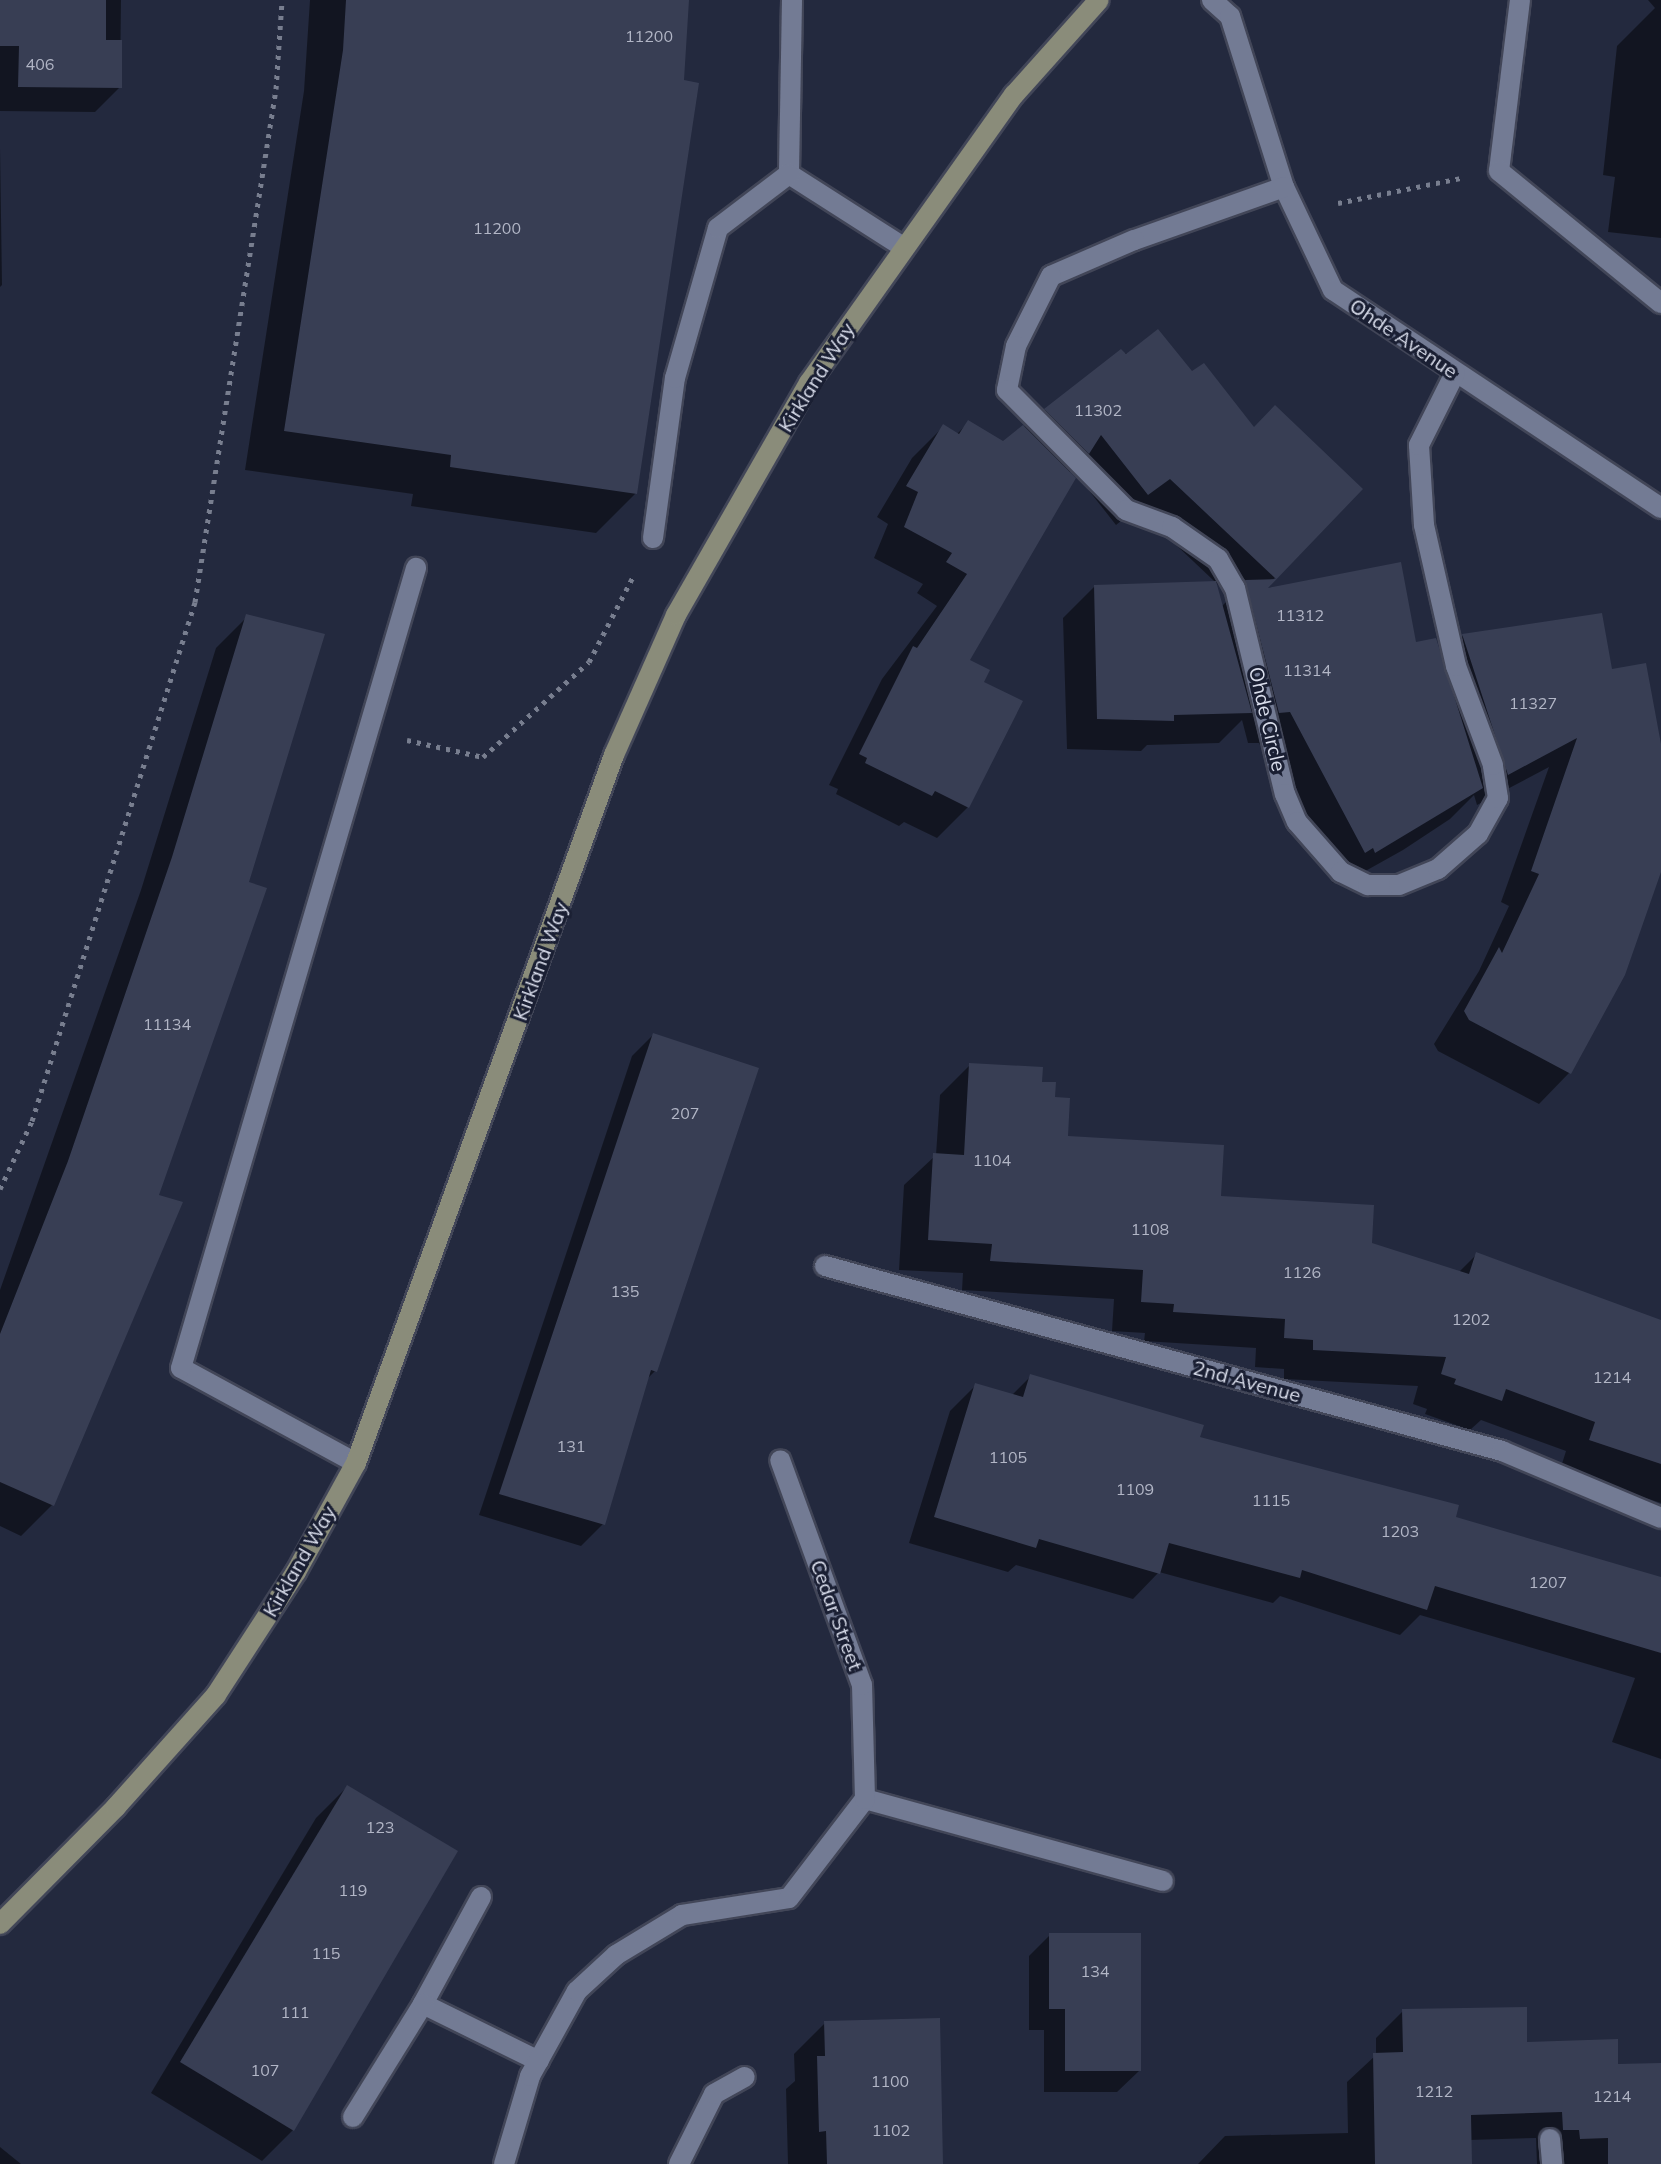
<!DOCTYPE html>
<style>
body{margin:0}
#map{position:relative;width:1661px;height:2164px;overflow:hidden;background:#23293e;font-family:Mulish,sans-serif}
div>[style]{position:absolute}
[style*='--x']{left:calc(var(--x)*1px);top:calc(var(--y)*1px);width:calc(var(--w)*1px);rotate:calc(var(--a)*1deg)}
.shadow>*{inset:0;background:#0007}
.building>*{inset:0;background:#383e54}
.path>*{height:5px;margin-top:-2.5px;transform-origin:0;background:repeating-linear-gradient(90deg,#787e8f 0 4px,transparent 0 10px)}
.roads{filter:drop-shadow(2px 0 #424658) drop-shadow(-2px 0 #424658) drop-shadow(0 2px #424658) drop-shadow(0 -2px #424658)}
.lane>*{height:20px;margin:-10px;padding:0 10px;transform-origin:10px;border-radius:10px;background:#737b94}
.street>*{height:20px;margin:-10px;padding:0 10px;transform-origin:10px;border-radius:10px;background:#737b94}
.secondary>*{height:20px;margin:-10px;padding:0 10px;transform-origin:10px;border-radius:10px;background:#8a8c7a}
span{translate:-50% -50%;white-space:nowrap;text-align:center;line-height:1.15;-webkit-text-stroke:6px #1a1f33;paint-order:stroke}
.number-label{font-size:16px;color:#b2b6c6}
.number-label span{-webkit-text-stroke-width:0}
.street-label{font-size:20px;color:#dadeec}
</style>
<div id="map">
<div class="shadow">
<div style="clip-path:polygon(0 0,121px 0,120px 87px,95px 112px,0 111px)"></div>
<div style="clip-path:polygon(310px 0,687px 0,636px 493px,596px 533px,411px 506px,413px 494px,245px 470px,304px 91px)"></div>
<div style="clip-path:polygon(1648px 0,1661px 0,1661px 238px,1608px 232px,1615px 177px,1603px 175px,1617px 46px,1655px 8px)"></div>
<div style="clip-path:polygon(0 147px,2px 285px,0 287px)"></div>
<div style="clip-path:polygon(1121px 352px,1192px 374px,1253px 429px,1360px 489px,1262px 591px,1415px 644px,1441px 658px,1463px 636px,1610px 671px,1661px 755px,1661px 866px,1570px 1072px,1539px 1104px,1438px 1051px,1434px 1044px,1479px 971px,1509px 906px,1501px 902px,1549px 767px,1477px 805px,1474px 795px,1450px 819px,1403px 850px,1344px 883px,1341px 878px,1333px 883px,1259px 743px,1248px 743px,1242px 720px,1219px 743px,1147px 745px,1141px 751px,1067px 749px,1063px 618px,1094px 587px,1221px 607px,1231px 597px,1137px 508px,1116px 525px,1072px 469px,967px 661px,981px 682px,968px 807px,937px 838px,904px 822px,899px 826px,836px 794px,838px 789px,829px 785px,882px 679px,937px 606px,917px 593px,923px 584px,874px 558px,888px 524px,877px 517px,912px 458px,943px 427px,956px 435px,968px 423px,1003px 443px)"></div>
<div style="clip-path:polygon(247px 617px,246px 883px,157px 1196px,52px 1505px,21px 1536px,0 1526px,0 1290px,141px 890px,216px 648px)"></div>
<div style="clip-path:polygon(653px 1035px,655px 1371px,646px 1380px,603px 1524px,581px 1546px,479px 1515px,632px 1056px)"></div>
<div style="clip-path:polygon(970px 1065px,1040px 1084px,1053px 1099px,1066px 1138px,1219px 1198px,1459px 1272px,1477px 1254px,1661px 1322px,1661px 1503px,1560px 1470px,1566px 1451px,1481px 1420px,1470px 1430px,1425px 1414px,1427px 1409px,1413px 1404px,1418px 1386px,1284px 1379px,1284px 1369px,1255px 1367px,1256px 1348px,1144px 1341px,1145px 1333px,1112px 1331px,1114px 1299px,962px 1290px,963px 1273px,899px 1270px,904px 1185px,936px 1155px,940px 1095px)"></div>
<div style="clip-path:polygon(1031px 1376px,1198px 1438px,1453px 1519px,1661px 1605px,1661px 1759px,1612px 1742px,1635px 1678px,1420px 1615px,1400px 1635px,1280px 1596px,1273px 1603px,1159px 1572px,1133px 1599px,1016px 1565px,1008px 1572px,909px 1543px,950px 1411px,976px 1385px,1012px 1395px)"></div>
<div style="clip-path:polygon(347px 1787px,293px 2130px,262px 2161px,151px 2093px,316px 1818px)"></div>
<div style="clip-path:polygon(1050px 1935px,1139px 2071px,1117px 2092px,1044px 2092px,1044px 2030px,1029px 2030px,1029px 1956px)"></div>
<div style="clip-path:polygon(1403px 2011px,1616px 2066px,1661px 2065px,1661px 2164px,1537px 2164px,1536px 2138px,1469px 2140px,1470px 2164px,1198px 2164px,1225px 2136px,1348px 2133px,1347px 2082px,1376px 2055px,1376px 2038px)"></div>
<div style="clip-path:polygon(825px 2023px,940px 2164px,788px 2164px,786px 2089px,795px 2081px,794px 2054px)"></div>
<div style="clip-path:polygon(0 2147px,21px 2164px,0 2164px)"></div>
</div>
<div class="building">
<div style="clip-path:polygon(0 0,106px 0,106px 40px,122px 40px,122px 88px,18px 87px,19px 46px,0 46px)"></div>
<div style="clip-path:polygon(346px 0,689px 0,684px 80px,699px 83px,637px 494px,450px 467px,451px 455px,284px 431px,343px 50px)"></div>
<div style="clip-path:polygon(1158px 329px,1192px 371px,1204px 363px,1254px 427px,1275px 405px,1363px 489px,1268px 588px,1401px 562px,1416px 642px,1436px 638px,1483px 788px,1375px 853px,1373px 848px,1365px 853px,1290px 712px,1279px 713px,1245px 580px,1276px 579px,1170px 479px,1148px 495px,1101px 435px,1089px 454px,1044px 409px,1121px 349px,1126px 354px)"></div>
<div style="clip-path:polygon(968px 420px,1003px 441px,1023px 425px,1076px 478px,970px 660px,990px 670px,984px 682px,1023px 701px,969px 808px,935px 791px,932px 796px,865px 763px,867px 758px,859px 754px,913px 646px,917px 648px,967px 574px,946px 562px,952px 553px,904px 527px,918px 492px,906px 486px,943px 424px,959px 434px)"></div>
<div style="clip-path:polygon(1216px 581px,1252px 713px,1174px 715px,1174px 721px,1097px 719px,1094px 585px)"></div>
<div style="clip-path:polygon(1602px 613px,1612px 669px,1646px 663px,1661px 744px,1661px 872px,1625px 975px,1571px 1074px,1469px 1020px,1464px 1011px,1499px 947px,1502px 953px,1539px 874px,1531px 871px,1577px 738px,1508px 775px,1462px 634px)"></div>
<div style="clip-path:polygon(246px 614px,325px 634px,249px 882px,267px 888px,159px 1195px,183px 1202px,54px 1506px,0 1482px,0 1334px,68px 1161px,172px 857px)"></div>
<div style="clip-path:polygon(653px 1033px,759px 1068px,657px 1372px,651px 1370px,605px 1525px,499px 1494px)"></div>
<div style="clip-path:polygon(969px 1063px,1043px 1067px,1042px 1082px,1056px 1082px,1055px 1097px,1070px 1098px,1068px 1136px,1224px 1145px,1221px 1196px,1374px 1205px,1372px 1243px,1469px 1274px,1476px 1252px,1661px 1320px,1661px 1464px,1589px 1440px,1595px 1422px,1506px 1389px,1502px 1401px,1454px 1384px,1456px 1379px,1441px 1374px,1446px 1357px,1313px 1350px,1313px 1340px,1284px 1338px,1285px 1319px,1173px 1312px,1174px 1304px,1141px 1302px,1143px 1270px,990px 1261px,992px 1244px,928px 1240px,933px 1153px,964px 1155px)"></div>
<div style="clip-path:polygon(1030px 1374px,1204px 1425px,1200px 1437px,1459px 1505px,1456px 1517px,1661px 1577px,1661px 1653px,1435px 1586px,1427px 1610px,1302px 1570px,1300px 1578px,1169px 1543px,1160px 1574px,1039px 1539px,1036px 1548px,934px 1517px,975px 1383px,1023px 1397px)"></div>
<div style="clip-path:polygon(347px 1785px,458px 1851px,294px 2131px,180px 2062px)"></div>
<div style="clip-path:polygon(1049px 1933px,1141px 1933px,1141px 2071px,1065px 2071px,1065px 2009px,1049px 2009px)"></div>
<div style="clip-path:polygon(1527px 2007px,1527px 2042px,1618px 2039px,1618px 2064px,1661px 2063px,1661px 2164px,1608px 2164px,1608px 2138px,1580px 2139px,1579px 2130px,1563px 2130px,1562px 2112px,1471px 2115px,1472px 2164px,1375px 2164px,1373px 2053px,1403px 2052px,1402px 2009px)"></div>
<div style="clip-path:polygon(940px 2018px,943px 2164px,827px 2164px,826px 2131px,819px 2132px,817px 2056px,825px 2056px,824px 2021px)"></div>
</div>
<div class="path">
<div style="--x:1338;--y:203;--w:126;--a:-11.5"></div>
<div style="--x:407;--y:740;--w:78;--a:12.6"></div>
<div style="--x:483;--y:757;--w:142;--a:-41.9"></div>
<div style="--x:589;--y:662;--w:98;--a:-62.7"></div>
<div style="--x:0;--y:1189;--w:75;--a:-64.8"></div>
<div style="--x:32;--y:1121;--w:544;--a:-72.56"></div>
<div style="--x:195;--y:602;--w:519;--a:-81.03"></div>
<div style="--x:276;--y:89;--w:89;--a:-86.1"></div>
</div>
<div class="roads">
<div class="lane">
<div style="--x:792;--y:0;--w:174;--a:91"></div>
<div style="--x:789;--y:174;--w:135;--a:32.6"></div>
<div style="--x:1520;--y:0;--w:172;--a:97"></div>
<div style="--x:1499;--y:171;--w:209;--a:39.2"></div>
<div style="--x:653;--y:538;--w:162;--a:-82.2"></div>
<div style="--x:675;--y:378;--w:156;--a:-74"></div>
<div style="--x:718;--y:228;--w:89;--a:-37.3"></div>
<div style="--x:356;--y:1463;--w:199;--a:-151.5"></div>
<div style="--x:181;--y:1368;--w:834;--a:-73.63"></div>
<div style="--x:865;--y:1799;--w:309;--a:15.4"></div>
<div style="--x:481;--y:1897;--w:122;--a:118.5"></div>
<div style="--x:423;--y:2004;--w:129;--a:26.2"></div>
<div style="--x:353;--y:2117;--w:133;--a:-58.2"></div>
<div style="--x:1550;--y:2139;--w:25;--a:85"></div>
<div style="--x:679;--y:2164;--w:78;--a:-63.4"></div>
<div style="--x:714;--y:2094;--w:35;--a:-29"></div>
</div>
<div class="street">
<div style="--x:1212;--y:0;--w:24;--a:42"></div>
<div style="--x:1230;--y:16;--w:179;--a:72.5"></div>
<div style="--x:1284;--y:187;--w:114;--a:64.6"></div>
<div style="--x:1333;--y:290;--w:394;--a:33.6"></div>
<div style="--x:1284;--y:187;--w:159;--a:160.5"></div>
<div style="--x:1134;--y:240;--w:90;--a:156.6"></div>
<div style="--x:1051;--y:276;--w:78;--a:116.6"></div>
<div style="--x:1016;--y:346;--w:45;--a:101.6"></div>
<div style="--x:1007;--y:390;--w:169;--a:45.2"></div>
<div style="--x:1126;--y:510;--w:49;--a:20.3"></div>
<div style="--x:1172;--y:527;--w:56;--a:34.8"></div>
<div style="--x:1218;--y:559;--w:34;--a:60"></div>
<div style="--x:1235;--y:588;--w:212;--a:76.4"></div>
<div style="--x:1285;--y:794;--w:30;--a:67"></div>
<div style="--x:1297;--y:822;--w:67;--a:48.7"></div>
<div style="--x:1341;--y:872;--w:30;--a:26"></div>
<div style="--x:1368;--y:885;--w:31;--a:0"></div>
<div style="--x:1399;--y:885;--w:42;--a:-22.3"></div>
<div style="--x:1438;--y:869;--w:53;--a:-41.2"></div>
<div style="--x:1478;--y:834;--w:41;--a:-60.9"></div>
<div style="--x:1498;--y:798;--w:33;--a:-99"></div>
<div style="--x:1493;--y:765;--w:106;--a:-110.5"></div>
<div style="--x:1456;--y:666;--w:145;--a:-102.8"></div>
<div style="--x:1424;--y:525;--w:80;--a:-93.6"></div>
<div style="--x:1419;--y:445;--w:80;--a:-63.4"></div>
<div style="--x:825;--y:1266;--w:702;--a:15.28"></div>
<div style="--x:1502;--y:1451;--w:173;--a:22.8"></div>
<div style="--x:504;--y:2164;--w:92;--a:-73.5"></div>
<div style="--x:530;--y:2076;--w:97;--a:-61.1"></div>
<div style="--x:577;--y:1991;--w:53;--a:-42.7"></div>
<div style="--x:616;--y:1955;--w:77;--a:-31.2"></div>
<div style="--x:682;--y:1915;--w:108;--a:-9"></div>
<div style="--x:789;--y:1898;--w:125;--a:-52.5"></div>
<div style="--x:865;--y:1799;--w:114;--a:-91.5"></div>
<div style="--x:862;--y:1685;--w:239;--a:-110"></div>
</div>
<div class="secondary">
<div style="--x:0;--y:1924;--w:165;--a:-45.2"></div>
<div style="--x:116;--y:1807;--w:150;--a:-48.2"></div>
<div style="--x:216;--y:1695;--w:147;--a:-57"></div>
<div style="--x:296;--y:1572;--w:124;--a:-61.2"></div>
<div style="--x:356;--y:1463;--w:754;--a:-69.98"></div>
<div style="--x:614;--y:755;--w:153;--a:-66.1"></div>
<div style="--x:676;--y:615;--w:267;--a:-60.2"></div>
<div style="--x:809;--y:383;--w:354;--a:-54.6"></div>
<div style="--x:1014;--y:95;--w:127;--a:-48.2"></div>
</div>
</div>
<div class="number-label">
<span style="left:649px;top:36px">11200</span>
<span style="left:40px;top:64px">406</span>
<span style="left:497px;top:228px">11200</span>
<span style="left:1098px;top:410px">11302</span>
<span style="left:1300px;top:615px">11312</span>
<span style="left:1307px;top:670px">11314</span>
<span style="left:1533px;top:703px">11327</span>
<span style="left:167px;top:1024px">11134</span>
<span style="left:685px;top:1113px">207</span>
<span style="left:992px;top:1160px">1104</span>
<span style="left:1150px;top:1229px">1108</span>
<span style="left:1302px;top:1272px">1126</span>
<span style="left:625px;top:1291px">135</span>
<span style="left:1471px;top:1319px">1202</span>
<span style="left:1612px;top:1377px">1214</span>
<span style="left:571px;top:1446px">131</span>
<span style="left:1008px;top:1457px">1105</span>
<span style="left:1135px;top:1489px">1109</span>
<span style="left:1271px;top:1500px">1115</span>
<span style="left:1400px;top:1531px">1203</span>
<span style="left:1548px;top:1582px">1207</span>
<span style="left:380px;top:1827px">123</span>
<span style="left:353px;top:1890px">119</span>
<span style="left:326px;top:1953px">115</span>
<span style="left:1095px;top:1971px">134</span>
<span style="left:295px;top:2012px">111</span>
<span style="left:265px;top:2070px">107</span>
<span style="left:890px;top:2081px">1100</span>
<span style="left:1434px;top:2091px">1212</span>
<span style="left:1612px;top:2096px">1214</span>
<span style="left:891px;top:2130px">1102</span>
</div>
<div class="street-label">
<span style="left:1404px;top:338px;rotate:34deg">Ohde Avenue</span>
<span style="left:816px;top:377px;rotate:-58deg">Kirkland Way</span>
<span style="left:1268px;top:719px;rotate:77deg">Ohde Circle</span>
<span style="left:540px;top:961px;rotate:-70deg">Kirkland Way</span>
<span style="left:1247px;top:1381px;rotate:15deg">2nd Avenue</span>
<span style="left:299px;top:1561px;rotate:-60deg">Kirkland Way</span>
<span style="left:837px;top:1615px;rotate:70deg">Cedar Street</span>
</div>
</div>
